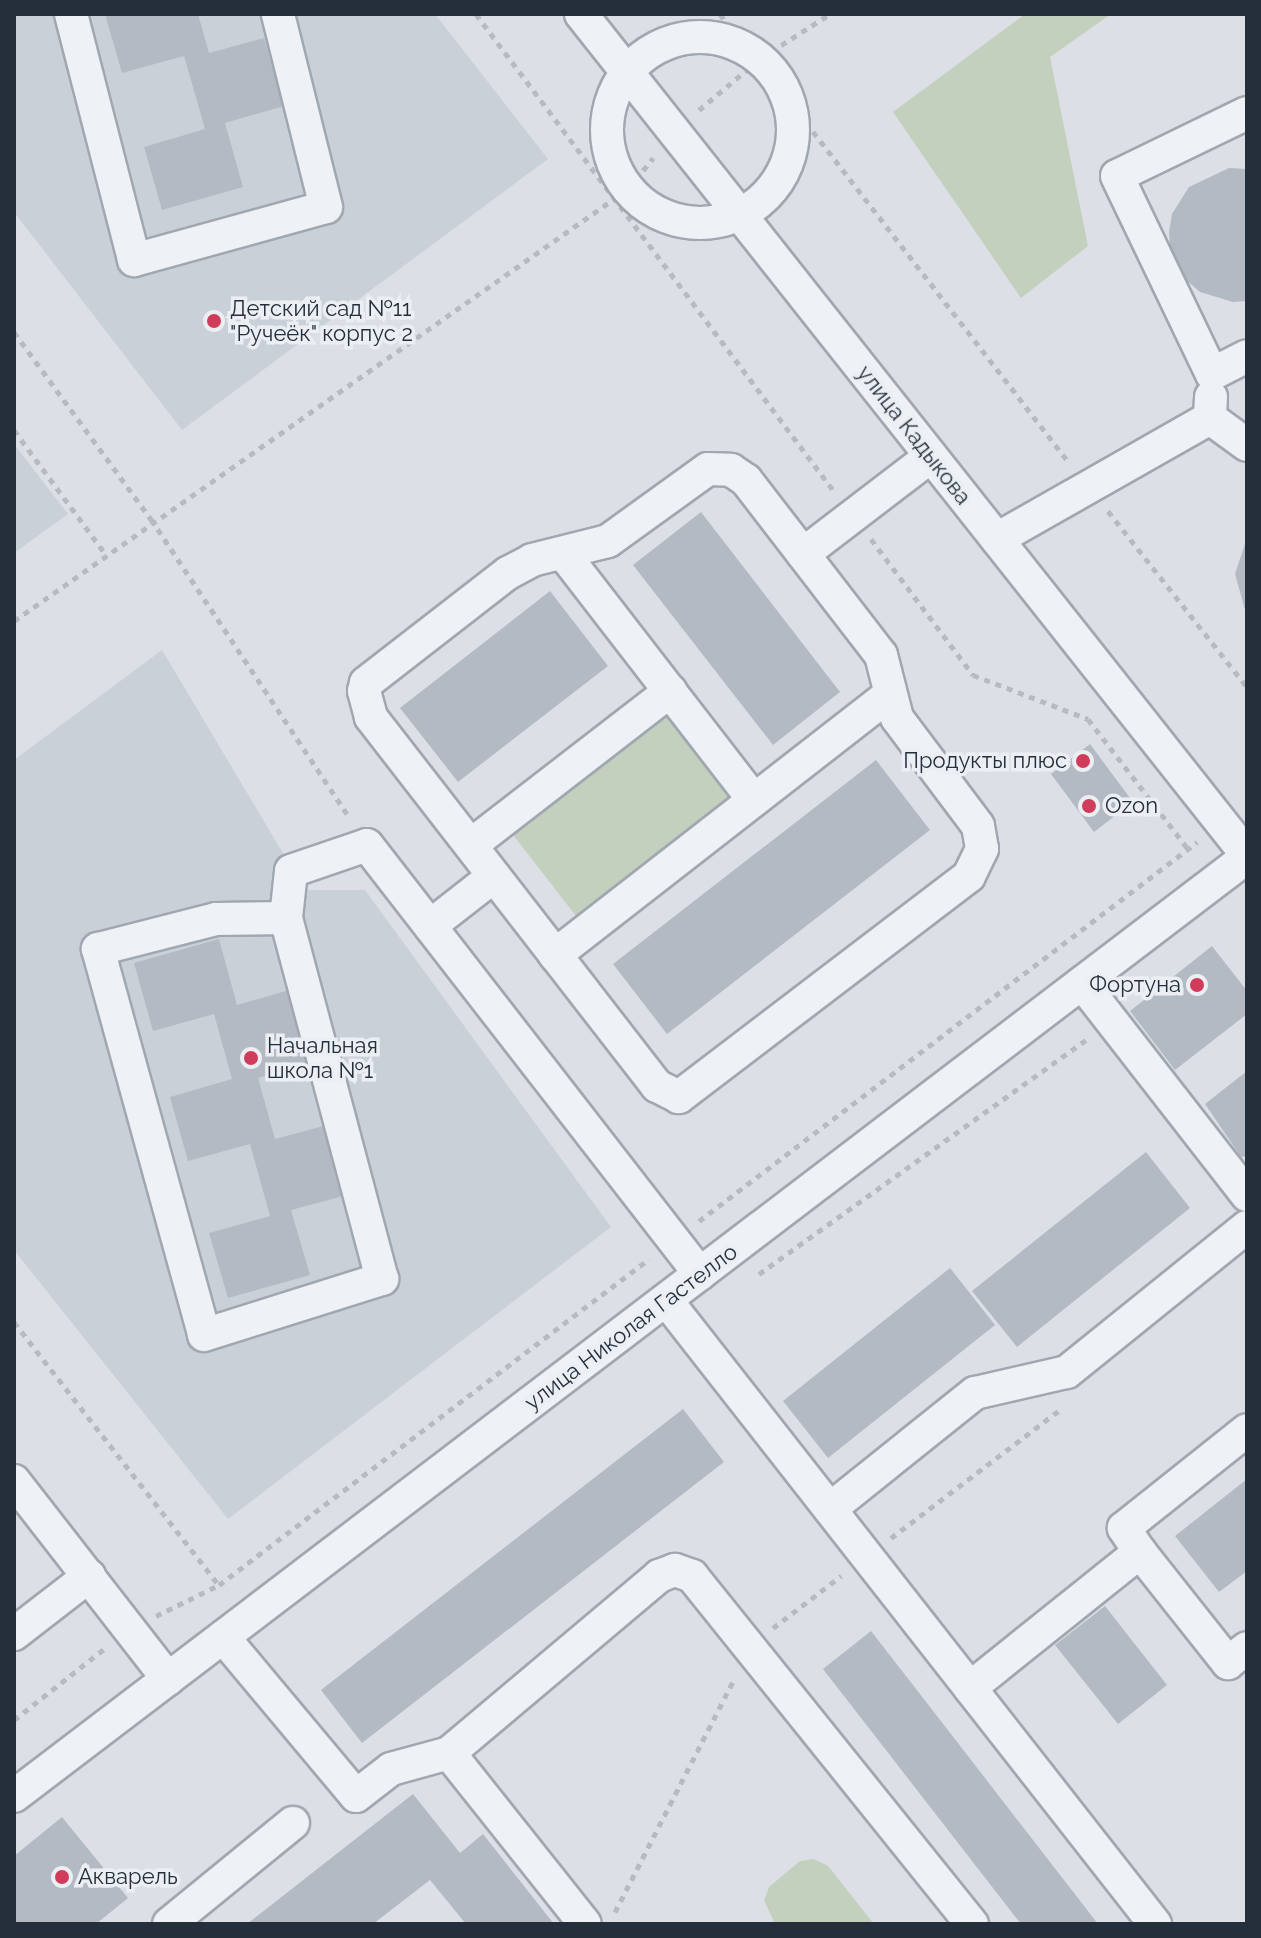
<!DOCTYPE html>
<meta charset="utf-8">
<style>
body{margin:0}
#map{position:relative;width:1261px;height:1938px;overflow:hidden;background:#dce0e6;font-family:Raleway,sans-serif}
div>[style]{position:absolute}
[style*='--x']{left:calc(var(--x)*1px);top:calc(var(--y)*1px);width:calc(var(--w)*1px);rotate:calc(var(--a)*1deg)}
.built>*{inset:0;background:#cad0d8}
.green>*{inset:0;background:#c3d0bd}
.building>*{inset:0;background:#b3bac3}
.path>*{height:5px;margin-top:-2.5px;transform-origin:0;background:repeating-linear-gradient(90deg,#b6bbc1 0 6px,transparent 0 12px)}
.roads{filter:drop-shadow(2px 0 #a1a7b0) drop-shadow(-2px 0 #a1a7b0) drop-shadow(0 2px #a1a7b0) drop-shadow(0 -2px #a1a7b0)}
.minor>*{height:32px;margin:-16px;padding:0 16px;transform-origin:16px;border-radius:16px;background:#eef1f5}
.minor>.ring{margin:-16px;padding:0;box-sizing:content-box;background:none;border:32px solid #eef1f5;border-radius:50%}
.dots>*{width:22px;height:22px;translate:-50% -50%;box-sizing:border-box;border:4px solid #ebeff4;border-radius:50%}
span{translate:-50% -50%;white-space:nowrap;text-align:center;line-height:1.15;-webkit-text-stroke:7px #ebeff4;paint-order:stroke}
.poi-label{font-size:22px;color:#252f3c}
.left{translate:0 -50%;text-align:left}
.right{translate:-100% -50%;text-align:right}
.street-label{font-size:22px;color:#252f3c}
.frame{position:absolute;inset:0;border:16px solid #252f3c;pointer-events:none}
</style>
<div id="map">
<div class="built">
<div style="clip-path:polygon(14px 14px,435px 14px,548px 159px,182px 430px,14px 212px)"></div>
<div style="clip-path:polygon(14px 444px,68px 514px,14px 553px)"></div>
<div style="clip-path:polygon(162px 650px,305px 890px,365px 890px,611px 1227px,228px 1519px,14px 1250px,14px 760px)"></div>
</div>
<div class="green">
<div style="clip-path:polygon(1025px 14px,1111px 14px,1050px 57px,1088px 246px,1021px 298px,893px 112px)"></div>
<div style="clip-path:polygon(664px 711px,731px 796px,576px 916px,510px 831px)"></div>
<div style="clip-path:polygon(814px 1859px,828px 1866px,874px 1924px,775px 1924px,764px 1900px,769px 1887px,800px 1861px)"></div>
</div>
<div class="building">
<div style="clip-path:polygon(105px 14px,198px 14px,209px 53px,264px 38px,284px 106px,225px 123px,243px 187px,162px 210px,144px 147px,205px 129px,184px 56px,122px 73px)"></div>
<div style="clip-path:polygon(1229px 168px,1247px 169px,1247px 301px,1233px 302px,1200px 292px,1186px 280px,1170px 249px,1169px 232px,1172px 214px,1189px 187px)"></div>
<div style="clip-path:polygon(701px 512px,840px 692px,773px 745px,633px 565px)"></div>
<div style="clip-path:polygon(1247px 538px,1247px 617px,1235px 574px)"></div>
<div style="clip-path:polygon(550px 591px,608px 666px,458px 782px,400px 708px)"></div>
<div style="clip-path:polygon(1090px 744px,1133px 802px,1094px 832px,1051px 774px)"></div>
<div style="clip-path:polygon(876px 760px,930px 830px,667px 1034px,613px 964px)"></div>
<div style="clip-path:polygon(219px 939px,237px 1005px,293px 989px,314px 1062px,258px 1078px,275px 1139px,331px 1124px,351px 1194px,291px 1210px,310px 1275px,228px 1298px,209px 1233px,270px 1216px,250px 1144px,188px 1161px,170px 1097px,232px 1079px,214px 1014px,153px 1031px,134px 963px)"></div>
<div style="clip-path:polygon(1212px 946px,1247px 991px,1247px 1014px,1175px 1070px,1130px 1011px)"></div>
<div style="clip-path:polygon(1247px 1071px,1247px 1156px,1241px 1157px,1205px 1104px)"></div>
<div style="clip-path:polygon(1146px 1152px,1190px 1208px,1017px 1347px,972px 1291px)"></div>
<div style="clip-path:polygon(950px 1268px,995px 1325px,828px 1458px,783px 1401px)"></div>
<div style="clip-path:polygon(683px 1409px,724px 1462px,362px 1743px,321px 1690px)"></div>
<div style="clip-path:polygon(1247px 1479px,1247px 1571px,1219px 1592px,1175px 1536px)"></div>
<div style="clip-path:polygon(1105px 1606px,1167px 1685px,1118px 1724px,1055px 1645px)"></div>
<div style="clip-path:polygon(871px 1631px,906px 1676px,1098px 1924px,1021px 1924px,823px 1669px)"></div>
<div style="clip-path:polygon(413px 1794px,460px 1853px,483px 1834px,554px 1924px,466px 1924px,430px 1880px,373px 1924px,247px 1924px)"></div>
<div style="clip-path:polygon(62px 1817px,128px 1898px,96px 1924px,14px 1924px,14px 1856px)"></div>
</div>
<div class="path">
<div style="--x:476;--y:14;--w:595;--a:53.13"></div>
<div style="--x:720;--y:14;--w:41;--a:52.9"></div>
<div style="--x:791;--y:103;--w:455;--a:52.3"></div>
<div style="--x:699;--y:110;--w:81;--a:-40"></div>
<div style="--x:761;--y:58;--w:82;--a:-32.5"></div>
<div style="--x:14;--y:332;--w:232;--a:53.8"></div>
<div style="--x:151;--y:519;--w:358;--a:56.4"></div>
<div style="--x:14;--y:430;--w:155;--a:53.6"></div>
<div style="--x:1108;--y:511;--w:224;--a:51.7"></div>
<div style="--x:871;--y:539;--w:170;--a:53.1"></div>
<div style="--x:973;--y:675;--w:123;--a:20.9"></div>
<div style="--x:1088;--y:719;--w:164;--a:52.4"></div>
<div style="--x:14;--y:621;--w:751;--a:-35.13"></div>
<div style="--x:628;--y:189;--w:40;--a:-51"></div>
<div style="--x:699;--y:1221;--w:626;--a:-37.27"></div>
<div style="--x:759;--y:1274;--w:402;--a:-35.6"></div>
<div style="--x:14;--y:1322;--w:333;--a:52.1"></div>
<div style="--x:891;--y:1538;--w:213;--a:-37.2"></div>
<div style="--x:156;--y:1616;--w:70;--a:-26.2"></div>
<div style="--x:219;--y:1585;--w:540;--a:-37.17"></div>
<div style="--x:773;--y:1628;--w:86;--a:-37.4"></div>
<div style="--x:14;--y:1720;--w:115;--a:-38.3"></div>
<div style="--x:615;--y:1912;--w:262;--a:-62.9"></div>
</div>
<div class="roads">
<div class="minor">
<div style="--x:71;--y:14;--w:254;--a:75.6"></div>
<div style="--x:134;--y:260;--w:199;--a:-15.4"></div>
<div style="--x:326;--y:207;--w:199;--a:-104"></div>
<div style="--x:581;--y:14;--w:1073;--a:51.62"></div>
<div class="ring" style="left:607px;top:37px;width:154px;height:154px"></div>
<div style="--x:1247;--y:113;--w:144;--a:154.1"></div>
<div style="--x:1117;--y:176;--w:220;--a:64.4"></div>
<div style="--x:1212;--y:374;--w:39;--a:-27"></div>
<div style="--x:1211;--y:397;--w:21;--a:93"></div>
<div style="--x:1210;--y:418;--w:46;--a:36.1"></div>
<div style="--x:708;--y:469;--w:23;--a:2"></div>
<div style="--x:731;--y:470;--w:18;--a:34"></div>
<div style="--x:746;--y:480;--w:221;--a:52.4"></div>
<div style="--x:881;--y:655;--w:65;--a:75.7"></div>
<div style="--x:897;--y:718;--w:135;--a:53.1"></div>
<div style="--x:978;--y:826;--w:23;--a:80"></div>
<div style="--x:982;--y:849;--w:30;--a:116"></div>
<div style="--x:969;--y:876;--w:365;--a:142.7"></div>
<div style="--x:679;--y:1097;--w:25;--a:-153"></div>
<div style="--x:657;--y:1086;--w:467;--a:-127.8"></div>
<div style="--x:371;--y:717;--w:27;--a:-105"></div>
<div style="--x:364;--y:691;--w:8;--a:-76"></div>
<div style="--x:366;--y:683;--w:180;--a:-37.8"></div>
<div style="--x:508;--y:573;--w:27;--a:-28"></div>
<div style="--x:532;--y:560;--w:78;--a:-14"></div>
<div style="--x:608;--y:541;--w:123;--a:-35.8"></div>
<div style="--x:997;--y:539;--w:245;--a:-29.6"></div>
<div style="--x:563;--y:553;--w:312;--a:52.3"></div>
<div style="--x:803;--y:554;--w:161;--a:-37.4"></div>
<div style="--x:471;--y:845;--w:252;--a:-37.7"></div>
<div style="--x:286;--y:918;--w:70;--a:179.2"></div>
<div style="--x:216;--y:919;--w:122;--a:165.7"></div>
<div style="--x:98;--y:949;--w:400;--a:74.6"></div>
<div style="--x:204;--y:1335;--w:187;--a:-17.5"></div>
<div style="--x:382;--y:1279;--w:374;--a:-104.9"></div>
<div style="--x:286;--y:918;--w:47;--a:-83.9"></div>
<div style="--x:291;--y:871;--w:80;--a:-18.9"></div>
<div style="--x:367;--y:845;--w:543;--a:52.18"></div>
<div style="--x:430;--y:926;--w:81;--a:-38"></div>
<div style="--x:555;--y:955;--w:423;--a:-37.9"></div>
<div style="--x:1082;--y:983;--w:269;--a:52.1"></div>
<div style="--x:666;--y:1300;--w:793;--a:51.92"></div>
<div style="--x:14;--y:1481;--w:251;--a:52.1"></div>
<div style="--x:830;--y:1509;--w:186;--a:-38.7"></div>
<div style="--x:975;--y:1393;--w:94;--a:-12.9"></div>
<div style="--x:1067;--y:1372;--w:231;--a:-38.9"></div>
<div style="--x:1140;--y:1552;--w:29;--a:-124"></div>
<div style="--x:1124;--y:1528;--w:157;--a:-38.5"></div>
<div style="--x:14;--y:1634;--w:95;--a:-37.7"></div>
<div style="--x:223;--y:1637;--w:207;--a:50.1"></div>
<div style="--x:356;--y:1796;--w:44;--a:-37.6"></div>
<div style="--x:391;--y:1769;--w:60;--a:-15.4"></div>
<div style="--x:449;--y:1753;--w:275;--a:-40.1"></div>
<div style="--x:659;--y:1576;--w:17;--a:-21"></div>
<div style="--x:675;--y:1570;--w:18;--a:19"></div>
<div style="--x:692;--y:1576;--w:447;--a:51.2"></div>
<div style="--x:970;--y:1688;--w:218;--a:-38.7"></div>
<div style="--x:1140;--y:1552;--w:142;--a:51.6"></div>
<div style="--x:1228;--y:1663;--w:24;--a:-38"></div>
<div style="--x:449;--y:1753;--w:218;--a:51.5"></div>
<div style="--x:14;--y:1796;--w:1550;--a:-37.29"></div>
<div style="--x:169;--y:1924;--w:160;--a:-39.2"></div>
</div>
</div>
<div class="dots">
<div style="left:214px;top:321px;background:#cf3d5b"></div>
<div style="left:1083px;top:761px;background:#cf3d5b"></div>
<div style="left:1089px;top:806px;background:#cf3d5b"></div>
<div style="left:1197px;top:985px;background:#cf3d5b"></div>
<div style="left:251px;top:1058px;background:#cf3d5b"></div>
<div style="left:62px;top:1877px;background:#cf3d5b"></div>
</div>
<div class="poi-label">
<span class="left" style="left:230px;top:321px">Детский сад №11<br>"Ручеёк" корпус 2</span>
<span class="right" style="left:1067px;top:761px">Продукты плюс</span>
<span class="left" style="left:1105px;top:806px">Ozon</span>
<span class="right" style="left:1181px;top:985px">Фортуна</span>
<span class="left" style="left:267px;top:1058px">Начальная<br>школа №1</span>
<span class="left" style="left:78px;top:1877px">Акварель</span>
</div>
<div class="street-label">
<span style="left:914px;top:435px;rotate:52deg">улица Кадыкова</span>
<span style="left:631px;top:1327px;rotate:-37deg">улица Николая Гастелло</span>
</div>
<div class="frame"></div>
</div>
